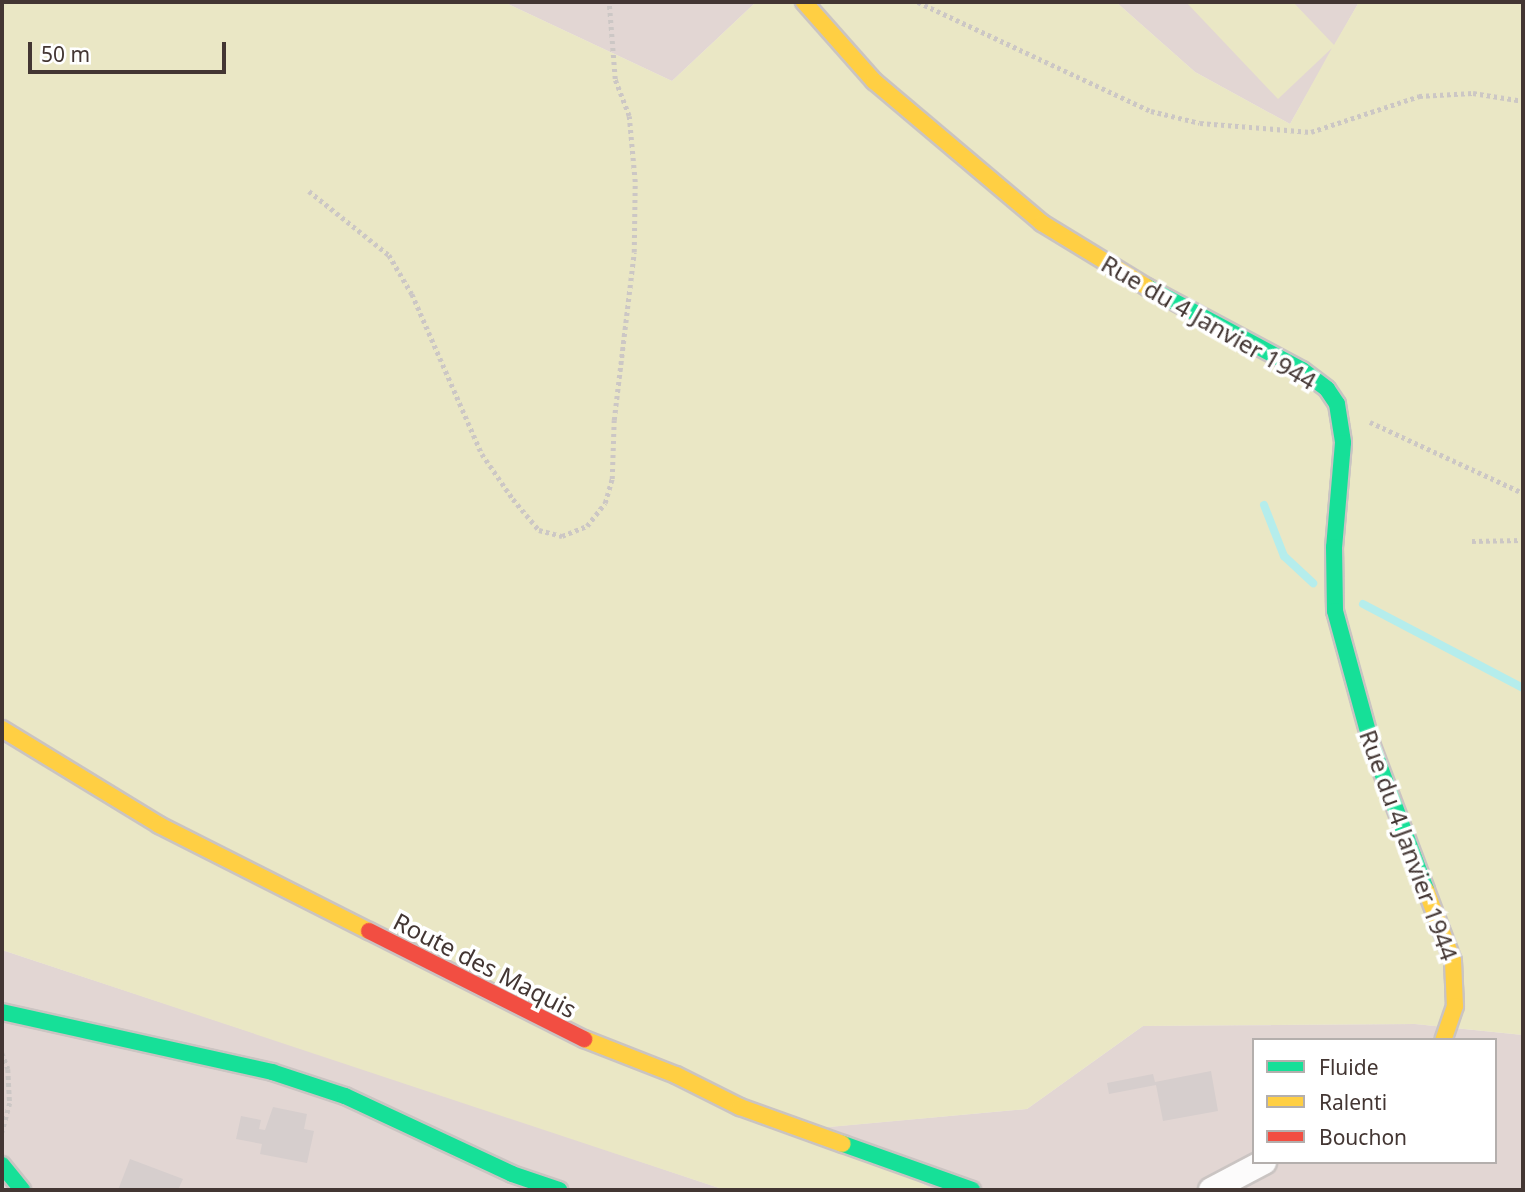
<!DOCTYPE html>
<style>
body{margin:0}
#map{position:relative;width:1525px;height:1192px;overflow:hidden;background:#eee7e6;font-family:"Noto Sans",sans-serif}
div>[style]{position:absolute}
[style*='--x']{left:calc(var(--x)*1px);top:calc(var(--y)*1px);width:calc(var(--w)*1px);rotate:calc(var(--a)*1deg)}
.residential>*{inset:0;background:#e2d6d3}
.green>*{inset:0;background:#eae7c5}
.stream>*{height:8px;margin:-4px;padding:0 4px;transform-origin:4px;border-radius:4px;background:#b5edec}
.building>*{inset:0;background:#d6cecd}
.path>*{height:4.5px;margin-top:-2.25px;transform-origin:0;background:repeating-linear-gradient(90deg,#ccc7c5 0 3.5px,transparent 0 7px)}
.roads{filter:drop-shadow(2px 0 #cac4c2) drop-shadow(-2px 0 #cac4c2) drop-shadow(0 2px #cac4c2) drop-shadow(0 -2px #cac4c2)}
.street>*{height:24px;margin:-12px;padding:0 12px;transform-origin:12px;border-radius:12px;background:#fcfbfb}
.fast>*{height:16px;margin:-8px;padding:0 8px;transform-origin:8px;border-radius:8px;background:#16e098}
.slow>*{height:16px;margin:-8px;padding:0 8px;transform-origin:8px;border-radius:8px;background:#ffcf43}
.jam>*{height:16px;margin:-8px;padding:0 8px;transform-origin:8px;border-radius:8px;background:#f24e42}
span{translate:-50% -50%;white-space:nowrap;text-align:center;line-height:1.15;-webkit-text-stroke:7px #fff;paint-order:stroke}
.street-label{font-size:24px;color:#433633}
.frame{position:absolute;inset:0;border:4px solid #433633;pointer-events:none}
.legend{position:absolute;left:1252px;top:1038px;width:245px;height:126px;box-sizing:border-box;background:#fff;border:2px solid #b4afad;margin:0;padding:9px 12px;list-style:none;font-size:21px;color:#433633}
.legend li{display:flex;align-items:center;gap:14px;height:35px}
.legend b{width:35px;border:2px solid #b4afad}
.scale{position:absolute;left:28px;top:42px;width:198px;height:32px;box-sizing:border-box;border:4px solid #433633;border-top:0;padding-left:9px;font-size:21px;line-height:24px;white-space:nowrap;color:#433633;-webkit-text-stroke:5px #fff;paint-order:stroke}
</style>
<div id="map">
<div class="residential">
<div style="clip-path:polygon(504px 2px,756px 2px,672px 81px)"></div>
<div style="clip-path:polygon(1116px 2px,1359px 2px,1290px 124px,1195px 72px)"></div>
<div style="clip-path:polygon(2px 950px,494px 1112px,725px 1190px,2px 1190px)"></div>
<div style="clip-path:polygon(evenodd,1415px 1024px,1523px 1035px,1523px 1190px,935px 1190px,806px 1129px,1027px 1109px,1143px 1026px,1415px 1024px,1254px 1040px,1495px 1040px,1495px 1162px,1254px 1162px,1254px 1040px)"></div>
</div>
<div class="green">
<div style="clip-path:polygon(2px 2px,504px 2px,672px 81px,756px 2px,1116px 2px,1195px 72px,1290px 124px,1332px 48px,1278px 99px,1186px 2px,1293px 2px,1334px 45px,1359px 2px,1523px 2px,1523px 1035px,1415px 1024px,1143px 1026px,1027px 1109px,808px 1129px,935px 1190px,725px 1190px,2px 950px)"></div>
</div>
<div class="stream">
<div style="--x:1264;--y:505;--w:55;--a:68.6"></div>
<div style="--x:1284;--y:556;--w:40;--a:43"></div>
<div style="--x:1363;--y:604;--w:181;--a:27.7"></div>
</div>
<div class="building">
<div style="clip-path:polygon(1211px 1071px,1218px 1111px,1163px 1121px,1156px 1085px,1109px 1094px,1107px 1083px,1153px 1074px,1155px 1082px)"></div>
<div style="clip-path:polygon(273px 1107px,307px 1114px,304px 1129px,314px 1131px,307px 1163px,260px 1154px,262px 1144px,236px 1139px,241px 1116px,261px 1120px,259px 1129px,265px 1130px)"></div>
<div style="clip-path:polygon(130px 1159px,183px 1179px,178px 1190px,118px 1190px)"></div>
</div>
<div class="path">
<div style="--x:918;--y:2;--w:257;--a:25.1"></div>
<div style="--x:1151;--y:111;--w:50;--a:13.8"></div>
<div style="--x:1200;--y:123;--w:111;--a:4.6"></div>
<div style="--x:1311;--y:132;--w:114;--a:-18.4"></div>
<div style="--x:1419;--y:96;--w:54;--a:-3.2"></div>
<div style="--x:1473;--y:93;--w:51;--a:9.1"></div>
<div style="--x:309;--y:191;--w:102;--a:38.7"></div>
<div style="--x:389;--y:255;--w:45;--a:59.5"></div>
<div style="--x:412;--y:294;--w:175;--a:66.4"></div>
<div style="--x:482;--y:454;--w:55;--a:55.4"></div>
<div style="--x:513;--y:499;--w:40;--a:50"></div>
<div style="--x:539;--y:530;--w:24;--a:15"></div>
<div style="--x:562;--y:536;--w:27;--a:-22"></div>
<div style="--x:587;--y:526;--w:29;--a:-52"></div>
<div style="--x:605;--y:503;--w:25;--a:-74"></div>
<div style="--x:612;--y:479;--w:59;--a:-88.1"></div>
<div style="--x:614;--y:420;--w:169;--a:-83.2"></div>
<div style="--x:634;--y:252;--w:70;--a:-89.2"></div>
<div style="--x:635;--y:182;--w:66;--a:-95.2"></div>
<div style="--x:629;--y:116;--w:40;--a:-111"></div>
<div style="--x:615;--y:79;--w:77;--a:-94.5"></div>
<div style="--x:1370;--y:422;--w:169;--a:24.9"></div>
<div style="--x:1472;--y:541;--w:51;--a:-1.1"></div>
<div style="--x:2;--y:1053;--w:17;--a:69"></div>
<div style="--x:8;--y:1069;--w:34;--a:87"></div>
<div style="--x:10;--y:1103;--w:30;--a:105"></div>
</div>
<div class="roads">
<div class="street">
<div style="--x:1211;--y:1190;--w:60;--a:-27.8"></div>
</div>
<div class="fast">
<div style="--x:1147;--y:287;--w:176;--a:28.2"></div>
<div style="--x:1302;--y:370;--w:31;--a:37"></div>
<div style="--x:1327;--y:389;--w:18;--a:56"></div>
<div style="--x:1337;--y:404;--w:39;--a:81"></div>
<div style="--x:1343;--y:443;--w:104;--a:94.9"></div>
<div style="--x:1334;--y:547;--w:64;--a:89.1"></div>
<div style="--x:1335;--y:611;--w:140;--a:74.7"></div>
<div style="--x:1372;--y:746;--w:154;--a:69.4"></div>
<div style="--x:2;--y:1012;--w:277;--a:12.5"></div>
<div style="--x:272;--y:1072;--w:77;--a:18.2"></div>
<div style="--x:345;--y:1096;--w:184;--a:25"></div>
<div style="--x:512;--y:1174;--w:50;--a:18.8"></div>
<div style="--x:843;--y:1144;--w:137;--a:19.6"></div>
<div style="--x:2;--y:1165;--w:32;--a:51"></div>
</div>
<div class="slow">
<div style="--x:804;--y:2;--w:106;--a:48.5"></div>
<div style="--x:874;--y:81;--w:220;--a:40.2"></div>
<div style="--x:1042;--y:223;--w:123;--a:31.4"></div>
<div style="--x:2;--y:729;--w:184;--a:31.4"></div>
<div style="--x:159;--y:825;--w:235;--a:26.8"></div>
<div style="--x:1426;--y:890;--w:76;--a:69.2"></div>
<div style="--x:1453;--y:961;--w:45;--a:87.5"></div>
<div style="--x:1455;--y:1006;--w:36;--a:109"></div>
<div style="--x:584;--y:1039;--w:99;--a:21.4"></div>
<div style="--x:676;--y:1075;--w:72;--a:26.6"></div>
<div style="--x:740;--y:1107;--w:109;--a:19.8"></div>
</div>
<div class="jam">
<div style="--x:369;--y:931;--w:241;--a:26.7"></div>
</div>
</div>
<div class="street-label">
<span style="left:1209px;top:322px;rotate:30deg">Rue du 4 Janvier 1944</span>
<span style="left:1409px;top:845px;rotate:70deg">Rue du 4 Janvier 1944</span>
<span style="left:485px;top:965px;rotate:27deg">Route des Maquis</span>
</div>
<div class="frame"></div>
<ul class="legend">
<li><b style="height:9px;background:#16e098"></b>Fluide</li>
<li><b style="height:9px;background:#ffcf43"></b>Ralenti</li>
<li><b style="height:9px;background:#f24e42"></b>Bouchon</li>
</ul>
<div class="scale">50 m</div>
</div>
